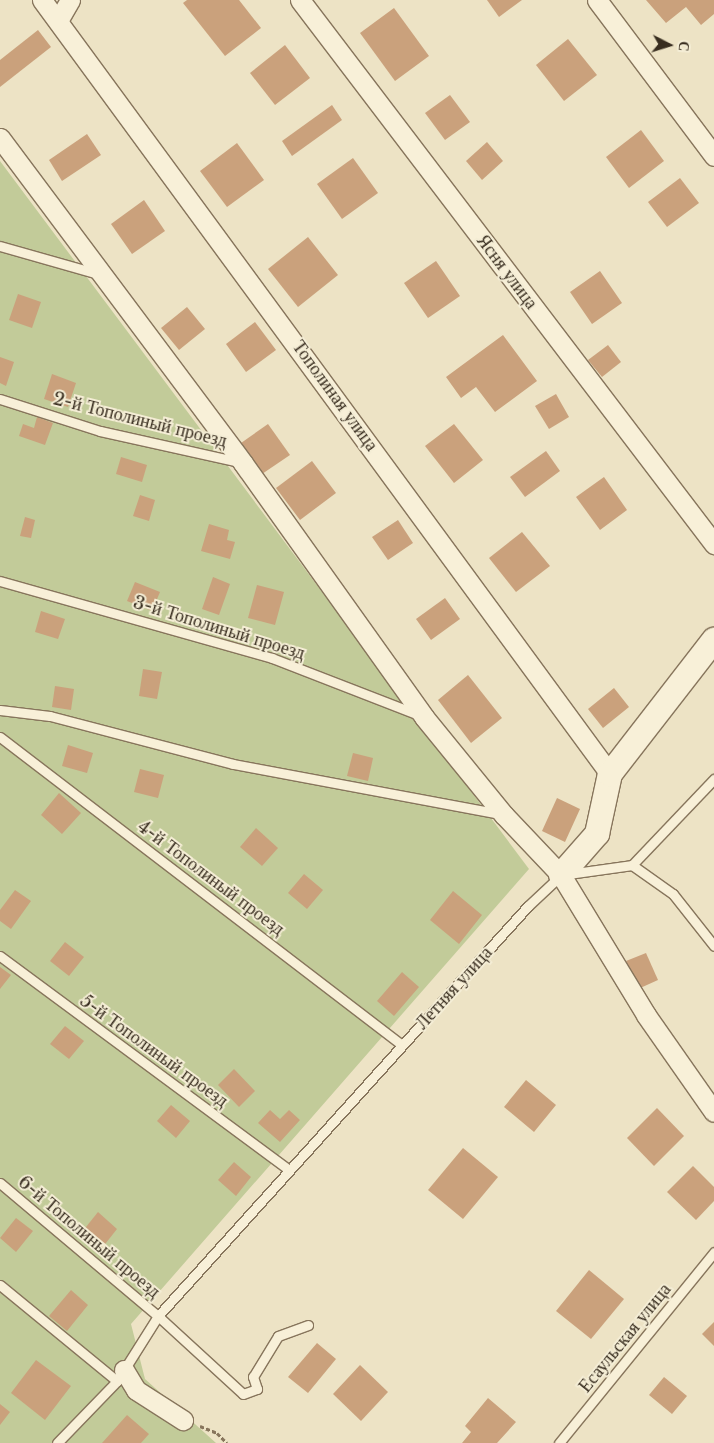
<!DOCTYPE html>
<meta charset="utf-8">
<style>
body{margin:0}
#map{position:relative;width:714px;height:1443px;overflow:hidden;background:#ede3c5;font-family:"Libre Baskerville",serif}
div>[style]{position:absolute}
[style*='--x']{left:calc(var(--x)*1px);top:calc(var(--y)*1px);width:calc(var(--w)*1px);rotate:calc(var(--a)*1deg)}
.green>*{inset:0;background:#c2cb99}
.building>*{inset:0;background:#caa17c}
.path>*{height:3px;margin-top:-1.5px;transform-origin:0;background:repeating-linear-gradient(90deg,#87755c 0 4px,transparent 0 6.5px)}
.roads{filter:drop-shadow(1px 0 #87755c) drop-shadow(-1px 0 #87755c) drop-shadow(0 1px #87755c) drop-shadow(0 -1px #87755c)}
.service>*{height:9px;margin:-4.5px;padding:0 4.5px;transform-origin:4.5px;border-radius:4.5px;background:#f8f0d8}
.minor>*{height:19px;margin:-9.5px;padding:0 9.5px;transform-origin:9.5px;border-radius:9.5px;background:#f8f0d8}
.tertiary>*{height:24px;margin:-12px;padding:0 12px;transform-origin:12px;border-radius:12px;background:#f8f0d8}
span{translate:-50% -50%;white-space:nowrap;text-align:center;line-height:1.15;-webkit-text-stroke:4px #f4edd5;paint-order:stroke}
.street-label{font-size:18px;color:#382d1f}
.north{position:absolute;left:644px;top:20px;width:50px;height:50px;-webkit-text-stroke:4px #f4edd5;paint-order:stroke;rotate:95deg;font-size:14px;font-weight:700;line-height:20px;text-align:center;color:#382d1f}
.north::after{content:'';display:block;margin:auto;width:18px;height:22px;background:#382d1f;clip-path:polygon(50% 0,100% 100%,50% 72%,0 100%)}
</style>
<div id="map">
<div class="green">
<div style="clip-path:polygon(0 161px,529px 869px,131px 1324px,145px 1379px,216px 1443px,0 1443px)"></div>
</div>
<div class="building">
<div style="clip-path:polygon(187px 0,239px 0,261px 28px,225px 56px,183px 3px)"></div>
<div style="clip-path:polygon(487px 0,522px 0,499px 17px)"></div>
<div style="clip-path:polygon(646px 0,714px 0,714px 14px,701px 25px,686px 7px,666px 23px)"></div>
<div style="clip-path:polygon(394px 8px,429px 56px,395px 81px,360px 33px)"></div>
<div style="clip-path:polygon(38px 30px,51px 47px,0 87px,0 60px)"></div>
<div style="clip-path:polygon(568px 39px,597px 75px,564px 101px,536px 65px)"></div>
<div style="clip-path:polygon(285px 45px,310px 78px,275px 105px,250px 73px)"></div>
<div style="clip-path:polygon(450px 95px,470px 122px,445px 140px,425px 113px)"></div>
<div style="clip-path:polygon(332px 105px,342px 120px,292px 156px,282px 141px)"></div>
<div style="clip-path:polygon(641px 130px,664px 161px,629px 188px,606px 157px)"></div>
<div style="clip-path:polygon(87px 134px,101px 155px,62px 181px,49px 160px)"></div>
<div style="clip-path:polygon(487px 142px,503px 161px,482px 180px,466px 161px)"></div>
<div style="clip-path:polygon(237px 143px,264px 180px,227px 207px,200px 171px)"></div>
<div style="clip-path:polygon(353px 158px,378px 193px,342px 219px,317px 184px)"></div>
<div style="clip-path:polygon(680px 178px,699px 203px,667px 227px,648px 202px)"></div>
<div style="clip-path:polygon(144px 200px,165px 231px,132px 254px,111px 224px)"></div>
<div style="clip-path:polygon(308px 237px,338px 275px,298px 307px,268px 269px)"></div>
<div style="clip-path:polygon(436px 261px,460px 296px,428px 318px,404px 283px)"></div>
<div style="clip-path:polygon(600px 271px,622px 303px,592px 324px,570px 292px)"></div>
<div style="clip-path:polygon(18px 294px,41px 302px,32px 328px,9px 320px)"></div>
<div style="clip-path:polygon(187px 307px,205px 329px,179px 350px,161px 328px)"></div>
<div style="clip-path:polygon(255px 322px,276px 350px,246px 372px,226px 344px)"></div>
<div style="clip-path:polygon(503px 335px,537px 381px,495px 412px,476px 387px,461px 398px,446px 377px)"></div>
<div style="clip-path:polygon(608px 345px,621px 362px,602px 377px,588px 360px)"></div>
<div style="clip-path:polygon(0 357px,14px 362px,6px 386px,0 383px)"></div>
<div style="clip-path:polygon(52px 374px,76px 383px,68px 407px,44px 399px)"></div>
<div style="clip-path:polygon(556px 394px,569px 417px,549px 429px,535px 406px)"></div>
<div style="clip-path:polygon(37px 417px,53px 423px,45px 445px,19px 436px,23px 424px,34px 428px)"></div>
<div style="clip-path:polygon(268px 424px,290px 455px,262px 474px,241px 443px)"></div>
<div style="clip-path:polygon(454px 424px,483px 460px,454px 483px,425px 446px)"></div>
<div style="clip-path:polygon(546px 451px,560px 471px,525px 497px,510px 477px)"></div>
<div style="clip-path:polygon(121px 457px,147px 465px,142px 482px,116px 474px)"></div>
<div style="clip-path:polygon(312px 461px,336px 493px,300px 520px,276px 488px)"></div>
<div style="clip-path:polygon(604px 477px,627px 510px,600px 530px,576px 497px)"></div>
<div style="clip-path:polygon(140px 495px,155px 500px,149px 521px,133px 516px)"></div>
<div style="clip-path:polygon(25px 517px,35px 520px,31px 538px,20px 536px)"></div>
<div style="clip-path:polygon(398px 520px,413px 543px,388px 560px,372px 537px)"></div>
<div style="clip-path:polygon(209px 524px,229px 530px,227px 540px,235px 542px,230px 559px,201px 551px)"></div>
<div style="clip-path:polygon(522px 532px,550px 566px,516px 592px,489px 558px)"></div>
<div style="clip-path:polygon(213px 577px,230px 584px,219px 615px,202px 609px)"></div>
<div style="clip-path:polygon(135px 582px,160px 592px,152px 611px,127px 601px)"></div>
<div style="clip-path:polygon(257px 585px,284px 592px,275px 625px,248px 618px)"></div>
<div style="clip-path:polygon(445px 598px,460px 619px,431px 640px,416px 619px)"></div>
<div style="clip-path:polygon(41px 611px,65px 619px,58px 639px,35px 632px)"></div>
<div style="clip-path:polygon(143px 669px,162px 672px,157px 699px,139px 696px)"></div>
<div style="clip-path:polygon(468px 675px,502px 718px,471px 743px,438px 700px)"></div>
<div style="clip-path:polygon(55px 686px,74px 689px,71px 710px,52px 707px)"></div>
<div style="clip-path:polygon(614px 688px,629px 707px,603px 728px,588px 709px)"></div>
<div style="clip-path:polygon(68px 745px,93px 753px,87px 773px,62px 766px)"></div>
<div style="clip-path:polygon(353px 753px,373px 758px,368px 781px,347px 776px)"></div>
<div style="clip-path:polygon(140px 769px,164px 775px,158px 798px,134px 792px)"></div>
<div style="clip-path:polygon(59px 793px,81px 813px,62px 834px,41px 815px)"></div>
<div style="clip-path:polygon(557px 798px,580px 809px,565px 842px,542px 831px)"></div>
<div style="clip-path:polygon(256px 828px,278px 848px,262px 866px,240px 847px)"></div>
<div style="clip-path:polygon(304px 874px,323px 890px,307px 909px,288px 893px)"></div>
<div style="clip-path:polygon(15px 890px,31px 901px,11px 929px,0 921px,0 910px)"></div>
<div style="clip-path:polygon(453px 891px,482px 915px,459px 944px,430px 920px)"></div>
<div style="clip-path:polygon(65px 942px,84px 957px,69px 976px,50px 961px)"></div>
<div style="clip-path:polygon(646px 953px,658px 980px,638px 989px,626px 961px)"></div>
<div style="clip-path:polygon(0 967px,11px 975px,0 989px)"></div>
<div style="clip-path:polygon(402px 972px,419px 987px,394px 1016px,377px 1001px)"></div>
<div style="clip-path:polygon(65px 1026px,84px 1041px,69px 1059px,50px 1044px)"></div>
<div style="clip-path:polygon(234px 1069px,255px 1091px,239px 1107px,218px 1085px)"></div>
<div style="clip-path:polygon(526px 1080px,556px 1105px,534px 1132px,504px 1107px)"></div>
<div style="clip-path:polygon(171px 1105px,190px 1121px,176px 1138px,157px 1121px)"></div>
<div style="clip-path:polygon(657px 1108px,684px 1136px,654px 1166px,627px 1138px)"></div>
<div style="clip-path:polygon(270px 1110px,280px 1119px,289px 1110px,300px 1120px,280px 1142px,258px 1123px)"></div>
<div style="clip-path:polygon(463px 1148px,498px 1177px,463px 1219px,428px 1190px)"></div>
<div style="clip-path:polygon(234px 1162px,251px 1177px,236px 1196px,218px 1180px)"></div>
<div style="clip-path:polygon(693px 1166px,714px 1187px,714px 1201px,696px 1220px,667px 1192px)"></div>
<div style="clip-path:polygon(98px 1212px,117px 1229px,102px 1248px,82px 1232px)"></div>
<div style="clip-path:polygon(16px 1218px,33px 1231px,16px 1252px,0 1238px)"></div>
<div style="clip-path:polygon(589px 1270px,624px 1299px,591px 1339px,556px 1311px)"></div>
<div style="clip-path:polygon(71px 1290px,88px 1305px,67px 1331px,49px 1316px)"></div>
<div style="clip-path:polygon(714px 1322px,714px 1346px,702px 1334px)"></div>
<div style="clip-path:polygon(317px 1343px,336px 1359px,308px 1393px,288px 1377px)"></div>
<div style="clip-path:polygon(36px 1360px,71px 1386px,45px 1420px,11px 1393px)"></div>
<div style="clip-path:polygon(360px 1365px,388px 1392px,361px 1421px,333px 1394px)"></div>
<div style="clip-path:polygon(664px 1377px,687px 1396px,672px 1414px,649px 1395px)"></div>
<div style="clip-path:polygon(488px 1398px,516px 1422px,497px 1443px,462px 1443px,471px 1432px,465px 1426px)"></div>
<div style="clip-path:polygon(0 1404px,10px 1412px,0 1425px)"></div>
<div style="clip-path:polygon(127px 1415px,149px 1434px,141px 1443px,102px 1443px)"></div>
</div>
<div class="path">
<div style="--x:200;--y:1426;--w:18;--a:22"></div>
<div style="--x:217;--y:1433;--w:14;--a:45"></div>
</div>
<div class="roads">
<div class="service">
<div style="--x:0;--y:246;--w:102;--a:15.9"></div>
<div style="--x:0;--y:399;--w:105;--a:17.7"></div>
<div style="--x:100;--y:431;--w:142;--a:12.6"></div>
<div style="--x:0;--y:581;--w:283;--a:15.8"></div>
<div style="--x:272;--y:658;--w:158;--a:21.2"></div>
<div style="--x:0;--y:710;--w:50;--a:6.8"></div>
<div style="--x:50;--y:716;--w:189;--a:14.7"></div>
<div style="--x:233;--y:764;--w:273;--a:10.6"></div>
<div style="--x:0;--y:737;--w:506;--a:37.46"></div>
<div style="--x:632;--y:865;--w:50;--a:35.3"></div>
<div style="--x:673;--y:894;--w:66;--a:51.7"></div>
<div style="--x:0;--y:956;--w:360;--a:36.5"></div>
<div style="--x:0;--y:1183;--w:207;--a:40.1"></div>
<div style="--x:158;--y:1316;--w:115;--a:42.5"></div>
<div style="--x:243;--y:1394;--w:15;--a:-20"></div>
<div style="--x:257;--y:1389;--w:13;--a:-108"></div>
<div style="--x:253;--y:1377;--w:48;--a:-58.6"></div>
<div style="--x:278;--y:1336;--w:32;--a:-20"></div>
<div style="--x:0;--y:1285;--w:151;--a:39.4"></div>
<div style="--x:57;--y:1443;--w:86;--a:-45.9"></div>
<div style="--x:117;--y:1381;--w:77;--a:-57.8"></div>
<div style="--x:158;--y:1316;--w:552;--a:-47.94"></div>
<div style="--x:528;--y:906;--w:45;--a:-43.2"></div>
<div style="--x:561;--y:875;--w:72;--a:-8"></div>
<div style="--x:632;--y:865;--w:119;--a:-46.4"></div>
<div style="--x:559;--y:1443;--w:246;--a:-50.9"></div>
</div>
<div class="minor">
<div style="--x:42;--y:0;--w:960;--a:53.73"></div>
<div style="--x:300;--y:0;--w:684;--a:52.73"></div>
<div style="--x:597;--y:0;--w:195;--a:53.1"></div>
<div style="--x:59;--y:19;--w:22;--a:-60"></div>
<div style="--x:0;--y:138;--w:406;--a:53.2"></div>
<div style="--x:243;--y:463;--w:312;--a:54.5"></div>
<div style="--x:424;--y:717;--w:127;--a:50.8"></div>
<div style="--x:504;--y:815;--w:83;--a:46.5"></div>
<div style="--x:561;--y:875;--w:164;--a:58.7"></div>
<div style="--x:646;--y:1015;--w:118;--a:55"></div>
<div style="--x:124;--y:1370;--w:23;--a:59"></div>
<div style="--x:136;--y:1390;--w:56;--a:32.6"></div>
</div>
<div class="tertiary">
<div style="--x:561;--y:875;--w:55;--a:-48.7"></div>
<div style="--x:597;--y:834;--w:61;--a:-77.8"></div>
<div style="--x:610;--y:774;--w:170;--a:-52.2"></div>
</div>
</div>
<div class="street-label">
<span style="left:507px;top:272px;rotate:53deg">Ясня улица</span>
<span style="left:335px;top:396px;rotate:54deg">Тополиная улица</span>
<span style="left:140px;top:420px;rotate:14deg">2-й Тополиный проезд</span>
<span style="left:219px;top:628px;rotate:17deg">3-й Тополиный проезд</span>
<span style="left:211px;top:878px;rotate:37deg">4-й Тополиный проезд</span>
<span style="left:454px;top:988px;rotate:-48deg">Летняя улица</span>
<span style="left:154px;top:1051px;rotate:36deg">5-й Тополиный проезд</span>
<span style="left:89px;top:1237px;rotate:40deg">6-й Тополиный проезд</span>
<span style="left:625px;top:1338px;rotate:-51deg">Есаульская улица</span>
</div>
<div class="north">С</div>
</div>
